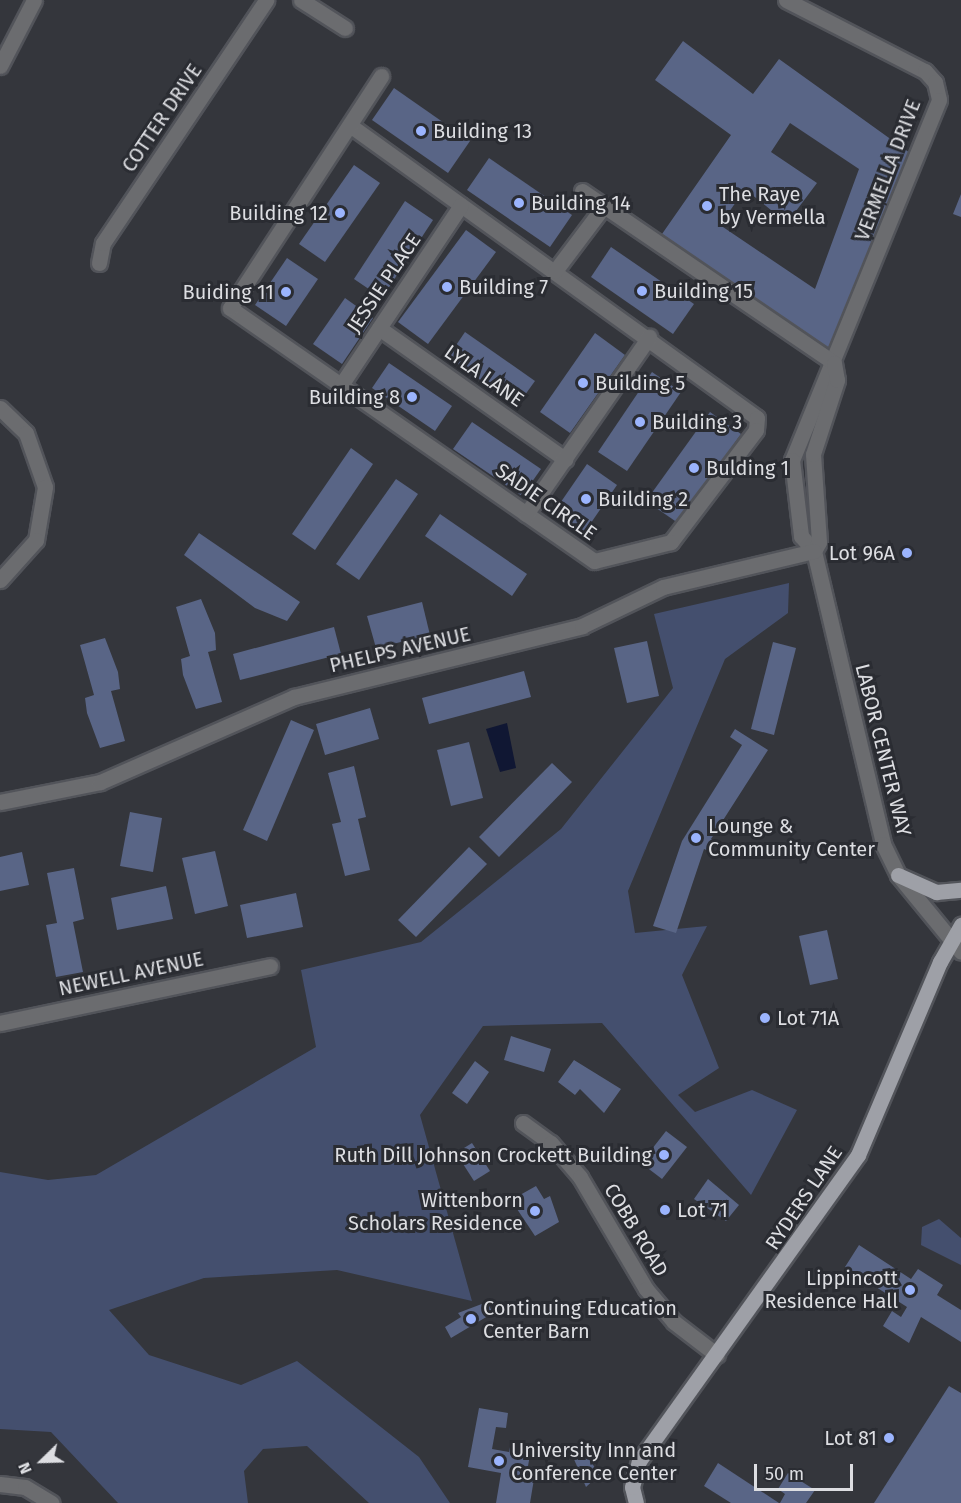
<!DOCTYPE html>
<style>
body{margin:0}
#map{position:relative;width:961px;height:1503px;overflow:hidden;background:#34363c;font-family:"Fira Sans",sans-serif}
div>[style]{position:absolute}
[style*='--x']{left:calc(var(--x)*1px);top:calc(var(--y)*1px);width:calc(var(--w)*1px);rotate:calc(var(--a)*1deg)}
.green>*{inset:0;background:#444f6e}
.water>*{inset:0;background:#101733}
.building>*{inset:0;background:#596586}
.roads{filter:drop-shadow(2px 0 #52545a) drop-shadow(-2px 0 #52545a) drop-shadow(0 2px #52545a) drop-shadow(0 -2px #52545a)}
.minor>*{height:15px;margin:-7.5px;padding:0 7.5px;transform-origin:7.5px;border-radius:7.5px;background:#6b6c6f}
.major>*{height:15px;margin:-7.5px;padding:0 7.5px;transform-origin:7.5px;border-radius:7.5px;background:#9ea0a7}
.dots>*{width:16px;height:16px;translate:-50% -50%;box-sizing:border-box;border:3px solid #2a2c32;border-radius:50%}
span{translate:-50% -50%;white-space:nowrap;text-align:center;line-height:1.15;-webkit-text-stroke:6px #2a2c32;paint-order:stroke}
.street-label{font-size:20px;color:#dddee2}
.poi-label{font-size:20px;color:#dddee2}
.left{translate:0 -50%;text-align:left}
.right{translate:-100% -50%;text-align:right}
.north{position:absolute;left:12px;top:1431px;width:60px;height:60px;-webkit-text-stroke:4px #2a2c32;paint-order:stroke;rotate:247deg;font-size:16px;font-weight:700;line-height:24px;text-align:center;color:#dddee2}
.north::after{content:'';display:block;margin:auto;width:21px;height:27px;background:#dddee2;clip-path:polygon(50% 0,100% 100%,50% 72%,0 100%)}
.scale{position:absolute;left:754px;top:1464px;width:99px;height:27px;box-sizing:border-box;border:3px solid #dddee2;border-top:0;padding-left:8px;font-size:18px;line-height:21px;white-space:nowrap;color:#dddee2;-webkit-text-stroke:4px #2a2c32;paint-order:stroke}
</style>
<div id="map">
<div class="green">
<div style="clip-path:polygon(789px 583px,788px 613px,725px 659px,628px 891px,635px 933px,707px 926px,682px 975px,719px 1068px,678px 1095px,695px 1112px,752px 1090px,797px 1110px,751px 1195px,602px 1023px,483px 1026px,420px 1115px,472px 1301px,337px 1270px,204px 1278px,109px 1310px,149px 1355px,241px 1385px,297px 1361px,419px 1457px,450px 1503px,369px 1503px,307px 1446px,263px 1449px,244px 1471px,248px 1503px,118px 1503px,51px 1432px,0 1429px,0 1172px,48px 1180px,96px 1175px,316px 1047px,301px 970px,421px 942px,561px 829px,673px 688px,654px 614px)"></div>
<div style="clip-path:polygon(939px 1219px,961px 1238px,961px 1265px,921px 1245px,922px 1227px)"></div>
</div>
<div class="water">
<div style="clip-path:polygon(507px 723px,516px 768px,500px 772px,486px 729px)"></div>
</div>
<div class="building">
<div style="clip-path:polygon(evenodd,683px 41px,753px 94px,779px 59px,910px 153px,830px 351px,662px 234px,731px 135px,655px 80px,683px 41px,790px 123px,859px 169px,815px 289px,720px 225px,745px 189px,787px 223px,817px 183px,771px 152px,790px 123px)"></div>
<div style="clip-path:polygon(394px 88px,470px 141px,448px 173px,372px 120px)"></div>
<div style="clip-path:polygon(489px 158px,572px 215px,550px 247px,467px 190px)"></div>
<div style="clip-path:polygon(354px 165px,380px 183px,325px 262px,299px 244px)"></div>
<div style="clip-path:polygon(961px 194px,961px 217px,953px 214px)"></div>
<div style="clip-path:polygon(405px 201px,433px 220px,382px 298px,354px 279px)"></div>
<div style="clip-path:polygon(466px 230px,496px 252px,428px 344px,398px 322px)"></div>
<div style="clip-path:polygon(611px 247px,694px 304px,673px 334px,591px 277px)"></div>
<div style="clip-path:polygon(287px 258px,318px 279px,286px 326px,255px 305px)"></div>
<div style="clip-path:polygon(345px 298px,373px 318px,342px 364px,313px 344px)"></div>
<div style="clip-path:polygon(465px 332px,535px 381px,517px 406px,448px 357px)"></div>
<div style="clip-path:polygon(595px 333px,625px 355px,570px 433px,540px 412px)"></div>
<div style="clip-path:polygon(389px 363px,452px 406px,435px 431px,372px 388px)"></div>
<div style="clip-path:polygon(652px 372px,681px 392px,627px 471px,598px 452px)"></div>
<div style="clip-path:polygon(710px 412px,741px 434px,678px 523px,646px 501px)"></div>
<div style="clip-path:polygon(472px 422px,541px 469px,522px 496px,453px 449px)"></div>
<div style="clip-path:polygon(351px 448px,373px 464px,315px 550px,292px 534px)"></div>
<div style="clip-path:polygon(587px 464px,617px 485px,584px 533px,554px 512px)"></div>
<div style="clip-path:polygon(396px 479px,418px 494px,359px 580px,336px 564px)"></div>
<div style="clip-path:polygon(440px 514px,527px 574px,512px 596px,425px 536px)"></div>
<div style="clip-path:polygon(199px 533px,300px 602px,287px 621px,255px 608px,184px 555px)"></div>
<div style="clip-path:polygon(201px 599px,215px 633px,216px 650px,208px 652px,222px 702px,196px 709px,183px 675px,181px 659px,190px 656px,176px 607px)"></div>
<div style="clip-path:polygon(422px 602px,430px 635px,376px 648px,367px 616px)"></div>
<div style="clip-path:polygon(334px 627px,341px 654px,240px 680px,233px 654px)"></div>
<div style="clip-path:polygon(105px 638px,118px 672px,120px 689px,111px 691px,125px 741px,100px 748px,87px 713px,85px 698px,94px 695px,80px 645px)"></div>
<div style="clip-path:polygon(647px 641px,659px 696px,627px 703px,614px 648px)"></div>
<div style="clip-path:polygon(773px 642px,796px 648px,774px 735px,751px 729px)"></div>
<div style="clip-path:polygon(524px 671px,531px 697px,429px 724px,422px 698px)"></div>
<div style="clip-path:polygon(370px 708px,379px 739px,325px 755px,316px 724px)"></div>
<div style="clip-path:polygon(291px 720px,314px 730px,267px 841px,243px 830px)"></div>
<div style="clip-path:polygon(735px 729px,768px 750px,711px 839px,716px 842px,711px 852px,704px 849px,676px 933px,653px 926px,682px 841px,742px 745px,730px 737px)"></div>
<div style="clip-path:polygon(469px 742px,483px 798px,451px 806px,437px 750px)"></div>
<div style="clip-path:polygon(552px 763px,572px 782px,499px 857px,479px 837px)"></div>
<div style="clip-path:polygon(354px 766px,366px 817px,358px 819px,370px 870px,345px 876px,332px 824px,341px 822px,328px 773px)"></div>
<div style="clip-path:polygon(130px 812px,162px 818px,153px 872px,120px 866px)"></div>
<div style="clip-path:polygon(469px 847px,487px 864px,416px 937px,398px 920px)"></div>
<div style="clip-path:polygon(215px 851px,228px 906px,195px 914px,182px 858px)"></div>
<div style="clip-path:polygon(22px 852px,29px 885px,0 891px,0 857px)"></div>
<div style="clip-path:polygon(74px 868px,84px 919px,73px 922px,83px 972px,56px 977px,46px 925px,57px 923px,47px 873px)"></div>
<div style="clip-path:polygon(166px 886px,173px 919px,117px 930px,111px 898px)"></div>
<div style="clip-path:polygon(296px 893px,303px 927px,247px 938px,240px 905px)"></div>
<div style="clip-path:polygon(827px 930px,838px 979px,810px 985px,799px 936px)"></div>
<div style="clip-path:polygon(511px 1036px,551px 1049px,544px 1072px,504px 1060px)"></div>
<div style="clip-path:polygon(574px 1060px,621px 1089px,604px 1113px,580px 1089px,575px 1095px,558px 1082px)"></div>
<div style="clip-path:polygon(475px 1061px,489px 1072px,467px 1104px,452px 1093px)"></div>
<div style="clip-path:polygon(666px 1131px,687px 1147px,662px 1179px,641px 1163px)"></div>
<div style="clip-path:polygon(472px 1143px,490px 1171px,474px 1181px,456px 1153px)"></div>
<div style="clip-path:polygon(708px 1179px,739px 1205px,726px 1221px,694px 1199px)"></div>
<div style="clip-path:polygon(536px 1186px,544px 1199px,550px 1196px,559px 1222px,535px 1236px,511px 1200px)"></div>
<div style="clip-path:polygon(859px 1245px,911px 1279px,918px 1269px,943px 1285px,937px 1295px,961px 1310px,961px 1342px,921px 1317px,909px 1343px,883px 1326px,892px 1311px,901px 1317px,907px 1307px,845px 1267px)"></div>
<div style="clip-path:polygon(487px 1302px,493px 1313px,451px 1338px,445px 1327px,461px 1317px,458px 1313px)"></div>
<div style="clip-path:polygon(949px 1386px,961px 1393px,961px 1503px,874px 1503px)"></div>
<div style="clip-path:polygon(479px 1408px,508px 1413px,506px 1428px,496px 1427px,492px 1449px,509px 1452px,510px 1447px,530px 1455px,526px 1477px,534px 1479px,530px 1503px,496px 1503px,501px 1473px,468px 1467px)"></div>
<div style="clip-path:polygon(581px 1444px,599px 1475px,586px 1487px,570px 1450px)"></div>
<div style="clip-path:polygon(718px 1463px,779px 1503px,731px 1503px,704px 1486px)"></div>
<div style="clip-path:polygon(788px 1473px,815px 1490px,806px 1503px,780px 1503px,785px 1494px,778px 1489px)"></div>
</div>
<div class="roads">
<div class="minor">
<div style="--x:301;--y:0;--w:52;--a:32.5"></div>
<div style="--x:786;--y:0;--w:156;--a:27.1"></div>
<div style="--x:925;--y:71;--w:15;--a:48"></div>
<div style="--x:935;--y:82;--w:18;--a:77"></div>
<div style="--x:939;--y:100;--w:389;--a:112.2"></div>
<div style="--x:792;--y:460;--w:77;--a:83.2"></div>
<div style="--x:801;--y:536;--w:20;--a:49"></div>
<div style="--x:814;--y:551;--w:301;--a:76.7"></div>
<div style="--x:883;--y:844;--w:34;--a:64"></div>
<div style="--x:898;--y:875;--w:99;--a:50.7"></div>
<div style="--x:0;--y:66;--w:74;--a:-62.7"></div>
<div style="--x:351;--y:126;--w:500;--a:35.72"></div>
<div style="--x:757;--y:418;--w:12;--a:95"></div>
<div style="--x:756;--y:430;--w:141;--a:127.2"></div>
<div style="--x:671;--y:542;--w:79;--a:166.1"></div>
<div style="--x:594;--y:561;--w:443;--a:-145.2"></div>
<div style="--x:230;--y:308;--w:277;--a:-56.9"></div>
<div style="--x:582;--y:191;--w:305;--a:34.3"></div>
<div style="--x:99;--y:263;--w:20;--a:-79"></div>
<div style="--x:103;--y:243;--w:293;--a:-56.1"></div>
<div style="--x:555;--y:271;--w:81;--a:-53"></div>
<div style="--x:379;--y:328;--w:228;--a:35.2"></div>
<div style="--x:341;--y:385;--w:216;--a:-56.3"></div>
<div style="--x:0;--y:408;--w:36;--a:44"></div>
<div style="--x:26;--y:433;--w:57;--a:70.6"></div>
<div style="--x:45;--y:487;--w:54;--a:99.6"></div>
<div style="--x:36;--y:540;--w:54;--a:132"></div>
<div style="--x:526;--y:514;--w:216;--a:-55.2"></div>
<div style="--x:814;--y:551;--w:10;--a:-61"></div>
<div style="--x:819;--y:542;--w:88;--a:-93.9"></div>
<div style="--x:813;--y:454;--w:78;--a:-72"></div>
<div style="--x:837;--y:380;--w:17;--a:-100"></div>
<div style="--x:0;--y:802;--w:102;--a:-11.3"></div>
<div style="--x:100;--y:782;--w:212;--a:-23.7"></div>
<div style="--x:294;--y:697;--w:297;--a:-13.8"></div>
<div style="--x:582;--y:626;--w:90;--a:-25.7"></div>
<div style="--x:663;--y:587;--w:155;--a:-13.4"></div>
<div style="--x:0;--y:1023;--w:276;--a:-11.9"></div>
<div style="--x:523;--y:1123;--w:34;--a:36"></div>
<div style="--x:551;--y:1143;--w:45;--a:49.5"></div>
<div style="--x:580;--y:1177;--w:130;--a:59.5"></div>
<div style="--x:646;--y:1289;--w:43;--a:49.7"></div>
<div style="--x:674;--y:1322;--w:54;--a:37.5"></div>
<div style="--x:0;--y:1484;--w:25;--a:7"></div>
<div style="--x:25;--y:1487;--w:31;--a:31"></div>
</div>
<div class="major">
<div style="--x:898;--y:875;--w:42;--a:24.1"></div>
<div style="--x:936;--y:892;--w:25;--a:-5"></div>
<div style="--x:636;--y:1503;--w:16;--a:-104"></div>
<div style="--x:632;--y:1487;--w:27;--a:-75"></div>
<div style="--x:639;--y:1461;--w:376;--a:-54.4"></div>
<div style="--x:858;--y:1155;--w:210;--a:-67"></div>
<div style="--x:940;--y:962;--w:43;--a:-60.4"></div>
</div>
</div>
<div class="dots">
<div style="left:421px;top:131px;background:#9bb4fd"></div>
<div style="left:519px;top:203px;background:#9bb4fd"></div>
<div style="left:707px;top:206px;background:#9bb4fd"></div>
<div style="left:340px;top:213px;background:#9bb4fd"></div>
<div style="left:447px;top:287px;background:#9bb4fd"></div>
<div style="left:642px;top:291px;background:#9bb4fd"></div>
<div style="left:286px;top:292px;background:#9bb4fd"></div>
<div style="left:583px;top:383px;background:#9bb4fd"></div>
<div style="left:412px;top:397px;background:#9bb4fd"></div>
<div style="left:640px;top:422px;background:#9bb4fd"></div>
<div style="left:694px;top:468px;background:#9bb4fd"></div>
<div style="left:586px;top:499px;background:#9bb4fd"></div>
<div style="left:907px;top:553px;background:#9bb4fd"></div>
<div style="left:696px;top:838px;background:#9bb4fd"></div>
<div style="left:765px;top:1018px;background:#9bb4fd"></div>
<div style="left:664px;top:1155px;background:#9bb4fd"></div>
<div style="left:665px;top:1210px;background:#9bb4fd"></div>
<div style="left:535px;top:1211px;background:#9bb4fd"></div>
<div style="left:910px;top:1290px;background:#9bb4fd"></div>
<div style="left:471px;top:1319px;background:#9bb4fd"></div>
<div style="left:889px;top:1438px;background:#9bb4fd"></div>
<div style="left:499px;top:1461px;background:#9bb4fd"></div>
</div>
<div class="street-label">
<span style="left:162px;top:118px;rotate:-56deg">COTTER DRIVE</span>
<span style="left:888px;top:170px;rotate:-69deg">VERMELLA DRIVE</span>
<span style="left:384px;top:283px;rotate:-56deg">JESSIE PLACE</span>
<span style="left:484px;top:376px;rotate:35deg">LYLA LANE</span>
<span style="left:546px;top:502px;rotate:35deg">SADIE CIRCLE</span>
<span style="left:400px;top:650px;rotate:-13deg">PHELPS AVENUE</span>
<span style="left:883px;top:750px;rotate:76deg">LABOR CENTER WAY</span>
<span style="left:131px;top:974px;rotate:-12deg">NEWELL AVENUE</span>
<span style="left:804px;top:1198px;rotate:-56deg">RYDERS LANE</span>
<span style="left:636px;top:1230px;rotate:59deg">COBB ROAD</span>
</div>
<div class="poi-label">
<span class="left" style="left:433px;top:131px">Building 13</span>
<span class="left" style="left:719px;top:206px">The Raye<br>by Vermella</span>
<span class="left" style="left:531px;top:203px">Building 14</span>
<span class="right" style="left:328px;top:213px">Building 12</span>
<span class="left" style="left:459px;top:287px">Building 7</span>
<span class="left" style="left:654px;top:291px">Building 15</span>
<span class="right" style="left:274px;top:292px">Buiding 11</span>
<span class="left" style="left:595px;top:383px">Building 5</span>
<span class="right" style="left:400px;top:397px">Building 8</span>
<span class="left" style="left:652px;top:422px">Building 3</span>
<span class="left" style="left:706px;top:468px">Bulding 1</span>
<span class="left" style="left:598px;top:499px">Building 2</span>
<span class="right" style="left:895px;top:553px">Lot 96A</span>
<span class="left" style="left:708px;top:838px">Lounge &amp;<br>Community Center</span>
<span class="left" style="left:777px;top:1018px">Lot 71A</span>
<span class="right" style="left:652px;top:1155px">Ruth Dill Johnson Crockett Building</span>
<span class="right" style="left:523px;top:1212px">Wittenborn<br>Scholars Residence</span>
<span class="left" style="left:677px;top:1210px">Lot 71</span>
<span class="right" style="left:898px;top:1290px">Lippincott<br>Residence Hall</span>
<span class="left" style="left:483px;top:1320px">Continuing Education<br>Center Barn</span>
<span class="right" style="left:877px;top:1438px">Lot 81</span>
<span class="left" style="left:511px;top:1462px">University Inn and<br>Conference Center</span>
</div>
<div class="north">N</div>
<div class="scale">50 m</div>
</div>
